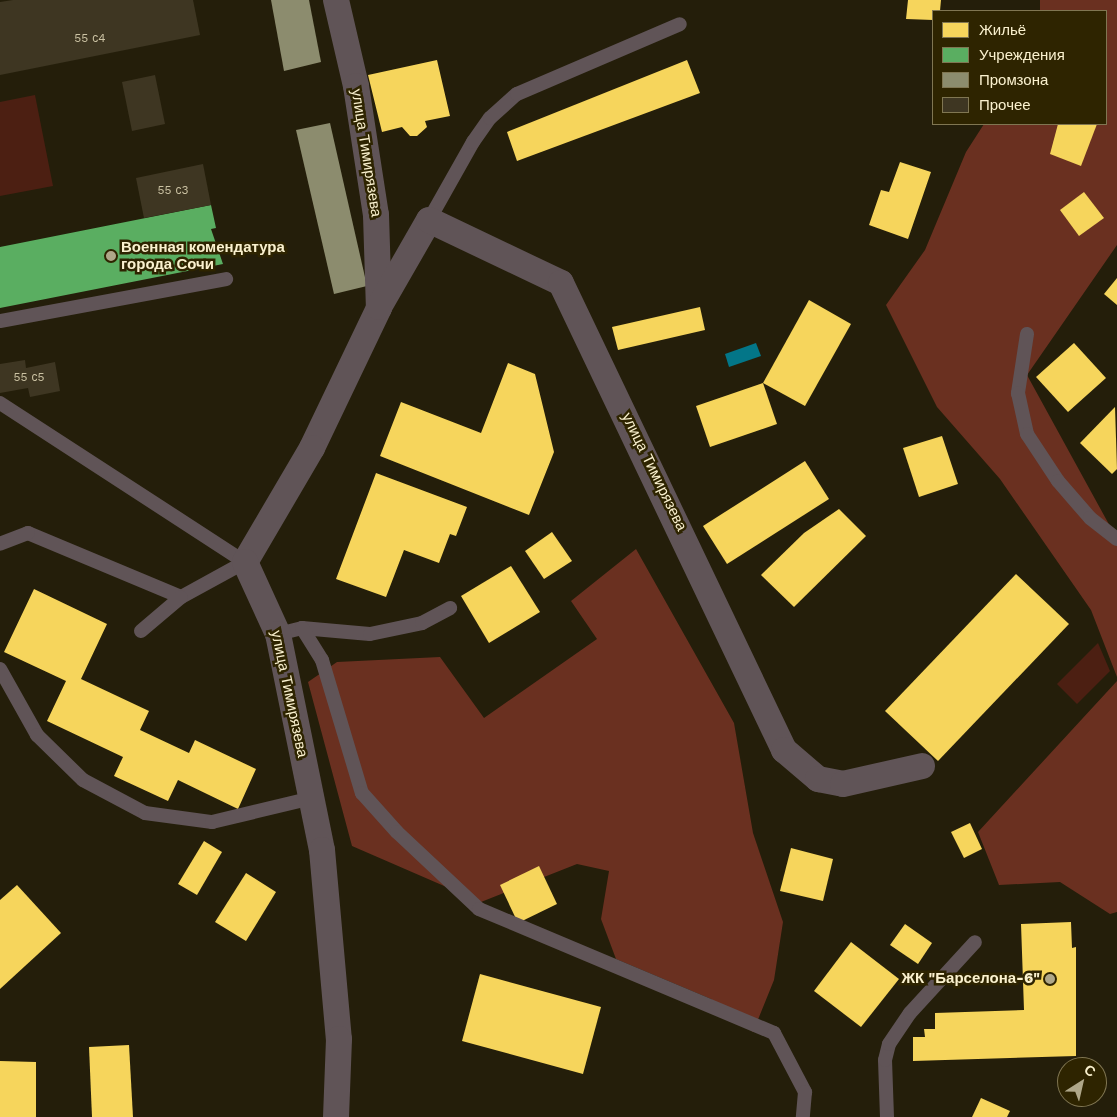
<!DOCTYPE html>
<meta charset="utf-8">
<style>
body{margin:0}
#map{position:relative;width:1117px;height:1117px;overflow:hidden;background:#241e0a;font-family:"Work Sans",sans-serif}
div>[style]{position:absolute}
[style*='--x']{left:calc(var(--x)*1px);top:calc(var(--y)*1px);width:calc(var(--w)*1px);rotate:calc(var(--a)*1deg)}
.green>*{inset:0;background:#4c1f12}
.forest>*{inset:0;background:#6a3020}
.water>*{inset:0;background:#037688}
.homes>*{inset:0;background:#f6d55c}
.public>*{inset:0;background:#5aae61}
.industry>*{inset:0;background:#8c8c6e}
.building>*{inset:0;background:#3e3622}
.lane>*{height:14px;margin:-7px;padding:0 7px;transform-origin:7px;border-radius:7px;background:#605457}
.street>*{height:26px;margin:-13px;padding:0 13px;transform-origin:13px;border-radius:13px;background:#605457}
.dots>*{width:14px;height:14px;translate:-50% -50%;box-sizing:border-box;border:2px solid #2e2400;border-radius:50%}
span{translate:-50% -50%;white-space:nowrap;text-align:center;line-height:1.15;-webkit-text-stroke:5px #2e2400;paint-order:stroke}
.number-label{font-size:12px;color:#cbc2a3}
.number-label span{-webkit-text-stroke-width:0}
.street-label{font-size:15px;color:#faf1ce}
.poi-label{font-size:15px;color:#faf1ce;font-weight:700}
.left{translate:0 -50%;text-align:left}
.right{translate:-100% -50%;text-align:right}
.legend{position:absolute;left:932px;top:10px;width:175px;height:115px;box-sizing:border-box;background:#2e2400;border:1px solid #807652;margin:0;padding:6px 9px;list-style:none;font-size:15px;color:#faf1ce}
.legend li{display:flex;align-items:center;gap:10px;height:25px}
.legend b{width:25px;border:1px solid #807652}
.north{position:absolute;left:1057px;top:1057px;width:50px;height:50px;box-sizing:border-box;background:#2e2400;border:1px solid #807652;border-radius:50%;rotate:35deg;font-size:14px;font-weight:700;line-height:20px;text-align:center;color:#faf1ce}
.north::after{content:'';display:block;margin:auto;width:18px;height:22px;background:#afa789;clip-path:polygon(50% 0,100% 100%,50% 72%,0 100%)}
</style>
<div id="map">
<div class="green">
<div style="clip-path:polygon(35px 95px,53px 186px,0 196px,0 102px)"></div>
<div style="clip-path:polygon(1098px 643px,1110px 671px,1077px 704px,1057px 684px)"></div>
</div>
<div class="forest">
<div style="clip-path:polygon(1040px 0,1117px 0,1117px 245px,1027px 375px,1117px 539px,1117px 677px,1091px 610px,1000px 479px,937px 407px,886px 305px,925px 250px,966px 152px,984px 124px,1106px 124px,1106px 11px,1040px 11px)"></div>
<div style="clip-path:polygon(636px 549px,734px 723px,753px 833px,783px 922px,774px 980px,753px 1032px,711px 999px,616px 959px,601px 919px,609px 871px,577px 864px,481px 902px,352px 846px,308px 682px,337px 662px,440px 657px,484px 718px,597px 639px,571px 601px)"></div>
<div style="clip-path:polygon(1117px 681px,1117px 912px,1110px 914px,1060px 882px,999px 885px,978px 832px)"></div>
</div>
<div class="water">
<div style="clip-path:polygon(756px 343px,761px 356px,729px 367px,725px 354px)"></div>
</div>
<div class="homes">
<div style="clip-path:polygon(908px 0,941px 0,940px 11px,933px 11px,933px 20px,906px 19px)"></div>
<div style="clip-path:polygon(437px 60px,450px 116px,425px 121px,427px 127px,417px 136px,410px 136px,402px 127px,382px 132px,368px 75px)"></div>
<div style="clip-path:polygon(687px 60px,700px 93px,517px 161px,507px 132px)"></div>
<div style="clip-path:polygon(1058px 124px,1097px 124px,1081px 166px,1050px 154px)"></div>
<div style="clip-path:polygon(900px 162px,931px 172px,908px 239px,869px 225px,881px 190px,889px 192px)"></div>
<div style="clip-path:polygon(1084px 192px,1104px 218px,1079px 236px,1060px 210px)"></div>
<div style="clip-path:polygon(1117px 278px,1117px 305px,1104px 294px)"></div>
<div style="clip-path:polygon(809px 300px,851px 324px,805px 406px,763px 383px)"></div>
<div style="clip-path:polygon(700px 307px,705px 330px,618px 350px,612px 327px)"></div>
<div style="clip-path:polygon(1074px 343px,1106px 378px,1068px 412px,1036px 377px)"></div>
<div style="clip-path:polygon(508px 363px,535px 374px,554px 452px,529px 515px,380px 456px,401px 402px,481px 433px)"></div>
<div style="clip-path:polygon(763px 383px,777px 424px,710px 447px,696px 406px)"></div>
<div style="clip-path:polygon(1115px 407px,1117px 469px,1112px 474px,1080px 443px)"></div>
<div style="clip-path:polygon(942px 436px,958px 484px,919px 497px,903px 448px)"></div>
<div style="clip-path:polygon(805px 461px,829px 499px,727px 564px,703px 526px)"></div>
<div style="clip-path:polygon(376px 473px,467px 507px,456px 536px,450px 534px,439px 563px,404px 550px,386px 597px,336px 579px)"></div>
<div style="clip-path:polygon(839px 509px,866px 536px,794px 607px,761px 575px,804px 533px)"></div>
<div style="clip-path:polygon(552px 532px,572px 561px,544px 579px,525px 551px)"></div>
<div style="clip-path:polygon(511px 566px,540px 612px,489px 643px,461px 596px)"></div>
<div style="clip-path:polygon(1016px 574px,1069px 624px,938px 761px,885px 711px)"></div>
<div style="clip-path:polygon(34px 589px,107px 624px,81px 679px,149px 711px,140px 730px,189px 753px,195px 740px,256px 769px,238px 809px,178px 780px,168px 801px,114px 776px,123px 757px,47px 721px,66px 681px,4px 652px)"></div>
<div style="clip-path:polygon(970px 823px,982px 849px,964px 858px,951px 832px)"></div>
<div style="clip-path:polygon(204px 841px,222px 852px,197px 895px,178px 884px)"></div>
<div style="clip-path:polygon(791px 848px,833px 859px,823px 901px,780px 891px)"></div>
<div style="clip-path:polygon(539px 866px,557px 904px,518px 923px,500px 885px)"></div>
<div style="clip-path:polygon(246px 873px,276px 892px,246px 941px,215px 922px)"></div>
<div style="clip-path:polygon(17px 885px,61px 933px,0 989px,0 900px)"></div>
<div style="clip-path:polygon(1071px 922px,1072px 948px,1076px 947px,1076px 1056px,913px 1061px,913px 1037px,925px 1037px,924px 1029px,935px 1029px,935px 1013px,1024px 1010px,1021px 924px)"></div>
<div style="clip-path:polygon(905px 924px,932px 943px,918px 964px,890px 945px)"></div>
<div style="clip-path:polygon(851px 942px,899px 979px,861px 1027px,814px 991px)"></div>
<div style="clip-path:polygon(480px 974px,601px 1007px,583px 1074px,462px 1041px)"></div>
<div style="clip-path:polygon(129px 1045px,133px 1117px,92px 1117px,89px 1047px)"></div>
<div style="clip-path:polygon(0 1061px,36px 1062px,36px 1117px,0 1117px)"></div>
<div style="clip-path:polygon(981px 1098px,1010px 1111px,1007px 1117px,972px 1117px)"></div>
</div>
<div class="public">
<div style="clip-path:polygon(211px 205px,216px 228px,211px 229px,223px 264px,0 308px,0 247px)"></div>
</div>
<div class="industry">
<div style="clip-path:polygon(271px 0,309px 0,321px 62px,284px 71px)"></div>
<div style="clip-path:polygon(330px 123px,367px 286px,334px 294px,296px 130px)"></div>
</div>
<div class="building">
<div style="clip-path:polygon(13px 0,193px 0,200px 35px,0 75px,0 2px)"></div>
<div style="clip-path:polygon(155px 75px,165px 124px,132px 131px,122px 82px)"></div>
<div style="clip-path:polygon(203px 164px,211px 205px,144px 218px,136px 178px)"></div>
<div style="clip-path:polygon(25px 360px,26px 368px,55px 362px,60px 391px,30px 397px,28px 388px,0 393px,0 364px)"></div>
</div>
<div class="lane">
<div style="--x:429;--y:220;--w:90;--a:-60.6"></div>
<div style="--x:473;--y:142;--w:29;--a:-55"></div>
<div style="--x:490;--y:118;--w:36;--a:-42"></div>
<div style="--x:517;--y:94;--w:177;--a:-23.2"></div>
<div style="--x:0;--y:321;--w:230;--a:-10.5"></div>
<div style="--x:1027;--y:334;--w:60;--a:98.7"></div>
<div style="--x:1018;--y:393;--w:42;--a:77.6"></div>
<div style="--x:1027;--y:434;--w:56;--a:56.6"></div>
<div style="--x:1058;--y:481;--w:49;--a:49.1"></div>
<div style="--x:1090;--y:518;--w:34;--a:38"></div>
<div style="--x:0;--y:403;--w:292;--a:33"></div>
<div style="--x:245;--y:562;--w:73;--a:151.3"></div>
<div style="--x:181;--y:597;--w:166;--a:-157.3"></div>
<div style="--x:28;--y:533;--w:30;--a:159"></div>
<div style="--x:302;--y:628;--w:68;--a:5"></div>
<div style="--x:370;--y:634;--w:53;--a:-11.9"></div>
<div style="--x:422;--y:623;--w:32;--a:-28"></div>
<div style="--x:141;--y:631;--w:52;--a:-40.4"></div>
<div style="--x:278;--y:634;--w:25;--a:-14"></div>
<div style="--x:302;--y:628;--w:38;--a:58"></div>
<div style="--x:322;--y:660;--w:139;--a:73.3"></div>
<div style="--x:362;--y:793;--w:52;--a:48.1"></div>
<div style="--x:397;--y:832;--w:112;--a:43.2"></div>
<div style="--x:479;--y:909;--w:320;--a:22.8"></div>
<div style="--x:774;--y:1033;--w:67;--a:62.3"></div>
<div style="--x:805;--y:1092;--w:25;--a:95"></div>
<div style="--x:0;--y:669;--w:76;--a:60.7"></div>
<div style="--x:37;--y:735;--w:64;--a:44.4"></div>
<div style="--x:83;--y:780;--w:70;--a:28"></div>
<div style="--x:145;--y:813;--w:68;--a:7.7"></div>
<div style="--x:212;--y:822;--w:103;--a:-13.5"></div>
<div style="--x:887;--y:1117;--w:57;--a:-92"></div>
<div style="--x:885;--y:1060;--w:16;--a:-76"></div>
<div style="--x:889;--y:1044;--w:37;--a:-56"></div>
<div style="--x:910;--y:1013;--w:96;--a:-47.5"></div>
</div>
<div class="street">
<div style="--x:336;--y:0;--w:88;--a:76.9"></div>
<div style="--x:356;--y:86;--w:131;--a:81.2"></div>
<div style="--x:376;--y:215;--w:93;--a:88.2"></div>
<div style="--x:379;--y:308;--w:155;--a:115.6"></div>
<div style="--x:312;--y:448;--w:132;--a:120.4"></div>
<div style="--x:245;--y:562;--w:79;--a:65.4"></div>
<div style="--x:278;--y:634;--w:220;--a:78.5"></div>
<div style="--x:322;--y:850;--w:190;--a:84.9"></div>
<div style="--x:339;--y:1039;--w:78;--a:92.2"></div>
<div style="--x:379;--y:307;--w:100;--a:-60.1"></div>
<div style="--x:429;--y:220;--w:146;--a:25.5"></div>
<div style="--x:561;--y:283;--w:518;--a:64.47"></div>
<div style="--x:784;--y:750;--w:45;--a:40.5"></div>
<div style="--x:818;--y:779;--w:25;--a:11"></div>
<div style="--x:843;--y:784;--w:81;--a:-12.8"></div>
</div>
<div class="dots">
<div style="left:111px;top:256px;background:#afa789"></div>
<div style="left:1050px;top:979px;background:#afa789"></div>
</div>
<div class="number-label">
<span style="left:90px;top:39px">55 с4</span>
<span style="left:173px;top:191px">55 с3</span>
<span style="left:29px;top:378px">55 с5</span>
</div>
<div class="street-label">
<span style="left:366px;top:153px;rotate:81deg">улица Тимирязева</span>
<span style="left:654px;top:472px;rotate:64deg">улица Тимирязева</span>
<span style="left:289px;top:694px;rotate:78deg">улица Тимирязева</span>
</div>
<div class="poi-label">
<span class="left" style="left:121px;top:256px">Военная комендатура<br>города Сочи</span>
<span class="right" style="left:1040px;top:979px">ЖК "Барселона-6"</span>
</div>
<ul class="legend">
<li><b style="height:14px;background:#f6d55c"></b>Жильё</li>
<li><b style="height:14px;background:#5aae61"></b>Учреждения</li>
<li><b style="height:14px;background:#8c8c6e"></b>Промзона</li>
<li><b style="height:14px;background:#3e3622"></b>Прочее</li>
</ul>
<div class="north">С</div>
</div>
